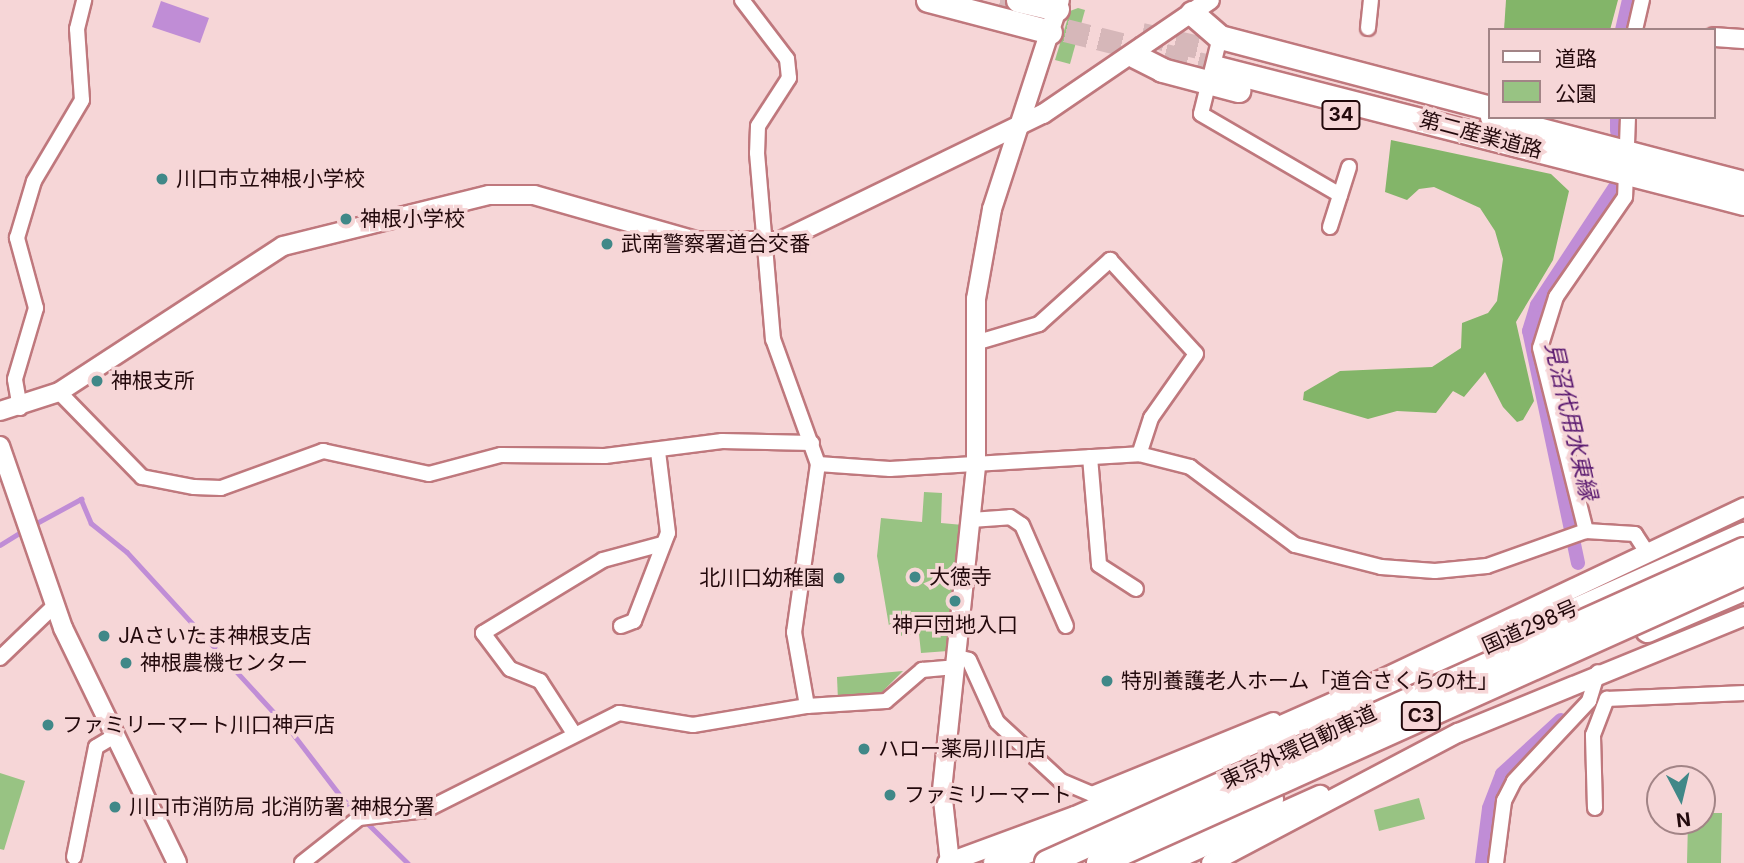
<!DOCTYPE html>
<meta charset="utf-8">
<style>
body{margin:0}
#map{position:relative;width:1744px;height:863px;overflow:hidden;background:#f6d6d7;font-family:Inter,"Noto Sans JP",sans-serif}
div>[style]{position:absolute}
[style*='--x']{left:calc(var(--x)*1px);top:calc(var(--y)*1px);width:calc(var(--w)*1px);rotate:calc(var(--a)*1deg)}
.green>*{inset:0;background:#98c383}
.forest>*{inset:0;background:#83b569}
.water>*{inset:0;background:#c08dd6}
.stream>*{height:4.5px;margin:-2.25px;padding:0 2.25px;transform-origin:2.25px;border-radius:2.25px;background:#c08dd6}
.canal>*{height:14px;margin:-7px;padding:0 7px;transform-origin:7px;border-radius:7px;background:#c08dd6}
.primary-tunnel>*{height:23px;margin-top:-11.5px;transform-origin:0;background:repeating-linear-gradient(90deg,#d6b7b9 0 23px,transparent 0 34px)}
.roads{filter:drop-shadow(2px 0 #bf787d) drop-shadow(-2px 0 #bf787d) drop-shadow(0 2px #bf787d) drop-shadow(0 -2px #bf787d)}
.minor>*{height:14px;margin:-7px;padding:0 7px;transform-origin:7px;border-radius:7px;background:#fff}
.tertiary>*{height:18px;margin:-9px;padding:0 9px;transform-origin:9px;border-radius:9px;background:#fff}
.primary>*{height:23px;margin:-11.5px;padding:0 11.5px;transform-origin:11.5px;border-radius:11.5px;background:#fff}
.trunk>*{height:23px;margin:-11.5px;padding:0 11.5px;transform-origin:11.5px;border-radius:11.5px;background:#fff}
.motorway>*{height:24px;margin:-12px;padding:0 12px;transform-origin:12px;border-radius:12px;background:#fff}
.bridges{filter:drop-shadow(2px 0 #bf787d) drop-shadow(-2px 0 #bf787d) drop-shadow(0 2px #bf787d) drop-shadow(0 -2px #bf787d)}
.motorway-bridge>*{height:24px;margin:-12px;padding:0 12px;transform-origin:12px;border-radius:12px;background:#fff}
.dots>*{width:19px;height:19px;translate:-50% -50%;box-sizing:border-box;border:4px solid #f6d6d7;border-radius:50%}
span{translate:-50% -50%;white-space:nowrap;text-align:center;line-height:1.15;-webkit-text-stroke:7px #f6d6d7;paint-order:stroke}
.shield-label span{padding:2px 5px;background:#f6d6d7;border:2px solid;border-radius:5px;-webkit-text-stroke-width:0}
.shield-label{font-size:19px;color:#23090c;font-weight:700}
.street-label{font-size:21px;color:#23090c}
.poi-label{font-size:21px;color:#23090c}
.left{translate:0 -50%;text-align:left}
.right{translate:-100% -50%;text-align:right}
.water-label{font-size:23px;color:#59186f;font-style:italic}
.legend{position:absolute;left:1488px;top:28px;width:228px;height:91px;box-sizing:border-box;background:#f6d6d7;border:2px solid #a28486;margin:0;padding:9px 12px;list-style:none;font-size:21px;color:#23090c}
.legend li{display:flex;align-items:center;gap:14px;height:35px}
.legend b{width:35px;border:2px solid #a28486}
.north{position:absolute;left:1646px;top:765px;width:70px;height:70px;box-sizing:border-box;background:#f6d6d7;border:2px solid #a28486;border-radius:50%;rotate:173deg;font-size:19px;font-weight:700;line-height:28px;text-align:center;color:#23090c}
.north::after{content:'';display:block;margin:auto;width:24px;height:32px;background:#408888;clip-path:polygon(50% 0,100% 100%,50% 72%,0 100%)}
</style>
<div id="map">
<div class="green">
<div style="clip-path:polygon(1078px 8px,1085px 10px,1070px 64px,1055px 60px,1070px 11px)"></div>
<div style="clip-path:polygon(924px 492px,942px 493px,941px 523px,963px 525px,948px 651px,921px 653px,919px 634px,899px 636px,889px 626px,877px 556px,881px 518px,922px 522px)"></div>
<div style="clip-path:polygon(903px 671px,876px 698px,838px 700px,837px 677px)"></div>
<div style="clip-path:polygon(0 773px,25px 781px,4px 850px,0 849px)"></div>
<div style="clip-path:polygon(1419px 798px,1425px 819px,1379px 831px,1374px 810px)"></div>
<div style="clip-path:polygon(1702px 813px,1722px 813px,1721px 863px,1687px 863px,1688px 821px,1702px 821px)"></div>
</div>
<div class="forest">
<div style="clip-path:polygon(1506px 0,1618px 0,1610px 30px,1504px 30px)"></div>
<div style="clip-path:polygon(1391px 140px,1551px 174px,1569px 191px,1553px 260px,1516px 322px,1534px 401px,1523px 420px,1517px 422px,1503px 407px,1485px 372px,1464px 397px,1453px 391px,1436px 413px,1397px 411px,1368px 419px,1303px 400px,1304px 392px,1340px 371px,1432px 367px,1461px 348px,1462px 323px,1488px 313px,1497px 301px,1503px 259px,1495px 231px,1480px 208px,1434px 187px,1419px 189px,1407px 200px,1385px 192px)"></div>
</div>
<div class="water">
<div style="clip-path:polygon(161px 1px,209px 18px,200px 43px,152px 27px)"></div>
</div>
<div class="stream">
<div style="--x:33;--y:525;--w:55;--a:-28.4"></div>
<div style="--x:81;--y:499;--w:26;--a:67"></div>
<div style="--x:91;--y:523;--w:46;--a:38.9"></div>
<div style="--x:127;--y:552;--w:243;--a:47.5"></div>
<div style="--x:291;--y:731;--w:86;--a:52.6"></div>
<div style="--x:343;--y:799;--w:91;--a:44.6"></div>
<div style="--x:0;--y:545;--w:31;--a:-32"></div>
</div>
<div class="canal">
<div style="--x:1622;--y:30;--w:31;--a:-77"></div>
<div style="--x:1617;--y:131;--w:14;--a:-90"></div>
<div style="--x:1578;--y:563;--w:237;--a:-101.9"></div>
<div style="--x:1529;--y:331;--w:27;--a:-73"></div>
<div style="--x:1537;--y:305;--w:141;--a:-56.5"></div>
<div style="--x:1482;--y:863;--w:55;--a:-82.7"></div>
<div style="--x:1489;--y:808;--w:36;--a:-69"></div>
<div style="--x:1502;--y:774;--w:80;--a:-42.5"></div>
</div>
<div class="primary-tunnel">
<div style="--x:1000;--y:0;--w:38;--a:14"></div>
<div style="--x:1033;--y:22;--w:190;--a:14"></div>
<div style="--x:1142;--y:34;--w:81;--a:12.8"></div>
</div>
<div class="roads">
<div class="minor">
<div style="--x:742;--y:0;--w:74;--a:52.7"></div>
<div style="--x:787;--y:59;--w:19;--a:84"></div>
<div style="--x:789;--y:78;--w:57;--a:122.9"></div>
<div style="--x:758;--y:126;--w:27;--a:92"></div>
<div style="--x:757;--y:153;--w:187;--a:85.1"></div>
<div style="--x:773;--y:339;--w:133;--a:70.2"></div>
<div style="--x:818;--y:464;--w:170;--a:98.1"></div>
<div style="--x:794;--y:632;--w:75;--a:80"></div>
<div style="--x:1368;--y:28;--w:28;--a:-84"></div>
<div style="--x:1635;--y:30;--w:31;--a:-77"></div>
<div style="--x:1220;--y:37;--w:79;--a:103.9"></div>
<div style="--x:1201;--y:114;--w:161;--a:30.2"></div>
<div style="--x:1628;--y:117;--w:80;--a:92.1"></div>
<div style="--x:1625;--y:197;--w:121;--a:124.6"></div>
<div style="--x:1556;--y:297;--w:53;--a:107.4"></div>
<div style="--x:1540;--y:348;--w:189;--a:75.9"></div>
<div style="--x:1586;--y:531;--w:49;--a:3.5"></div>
<div style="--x:1635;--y:534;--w:24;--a:57"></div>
<div style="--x:1330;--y:227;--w:63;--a:-72.4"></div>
<div style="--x:975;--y:343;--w:67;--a:-16.5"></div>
<div style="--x:1039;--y:324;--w:96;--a:-42"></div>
<div style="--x:1110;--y:260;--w:127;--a:47.5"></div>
<div style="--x:1196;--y:354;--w:78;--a:125.1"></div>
<div style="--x:1151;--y:418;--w:38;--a:108"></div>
<div style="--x:59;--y:392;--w:119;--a:45.7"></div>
<div style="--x:142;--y:477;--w:53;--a:10.9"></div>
<div style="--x:194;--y:487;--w:27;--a:2"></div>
<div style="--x:221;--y:488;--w:109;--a:-19.9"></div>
<div style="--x:323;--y:451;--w:108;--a:12.2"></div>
<div style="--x:429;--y:474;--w:74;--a:-14.8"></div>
<div style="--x:501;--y:455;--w:104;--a:0.6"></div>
<div style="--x:605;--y:456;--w:118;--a:-7.3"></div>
<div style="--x:722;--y:441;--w:90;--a:1.3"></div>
<div style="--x:20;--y:408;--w:29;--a:-100"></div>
<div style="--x:15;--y:379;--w:74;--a:-73.5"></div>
<div style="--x:36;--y:308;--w:73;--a:-105.2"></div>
<div style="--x:17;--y:238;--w:59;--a:-73.4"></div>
<div style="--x:34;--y:181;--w:94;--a:-59.3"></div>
<div style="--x:82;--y:100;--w:71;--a:-94"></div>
<div style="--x:77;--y:29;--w:30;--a:-76"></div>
<div style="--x:1090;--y:457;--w:108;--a:85.2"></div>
<div style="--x:1099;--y:565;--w:44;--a:33"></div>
<div style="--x:818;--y:464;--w:72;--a:4"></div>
<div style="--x:890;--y:469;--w:249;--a:-3.4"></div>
<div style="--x:1139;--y:454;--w:53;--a:14.3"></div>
<div style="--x:1190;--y:467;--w:131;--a:36.6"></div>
<div style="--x:1295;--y:545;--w:89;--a:14.3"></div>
<div style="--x:1381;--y:567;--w:54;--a:4.2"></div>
<div style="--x:1435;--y:571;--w:52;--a:-5.5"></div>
<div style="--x:1487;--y:566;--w:105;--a:-19.5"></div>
<div style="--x:971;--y:520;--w:39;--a:-4"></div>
<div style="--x:1010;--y:517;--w:14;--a:34"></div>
<div style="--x:1022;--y:525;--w:110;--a:66.5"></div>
<div style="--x:621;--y:626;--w:14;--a:-21"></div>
<div style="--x:634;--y:621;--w:94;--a:-68.9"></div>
<div style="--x:668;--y:533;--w:83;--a:-97"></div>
<div style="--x:957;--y:657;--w:12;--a:14"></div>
<div style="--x:969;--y:660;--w:68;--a:65.7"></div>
<div style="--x:997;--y:722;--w:87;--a:42.7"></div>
<div style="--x:1061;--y:781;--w:34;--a:23"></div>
<div style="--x:1092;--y:794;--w:196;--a:-22.2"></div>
<div style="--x:0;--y:658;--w:75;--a:-43.9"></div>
<div style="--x:573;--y:732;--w:61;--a:-122.9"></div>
<div style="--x:540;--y:681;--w:32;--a:-158"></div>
<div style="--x:510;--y:669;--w:45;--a:-126.9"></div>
<div style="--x:483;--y:633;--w:140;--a:-31.3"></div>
<div style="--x:603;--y:560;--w:61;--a:-15.2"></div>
<div style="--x:1595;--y:808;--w:73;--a:-91.6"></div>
<div style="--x:1593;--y:735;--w:39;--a:-69"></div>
<div style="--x:1607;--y:699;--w:137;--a:-2.5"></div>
<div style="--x:74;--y:857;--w:112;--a:-78.7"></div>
<div style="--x:96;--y:747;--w:21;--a:-31"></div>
<div style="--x:302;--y:863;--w:73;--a:-38.3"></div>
<div style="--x:359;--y:818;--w:67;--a:-6.8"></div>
<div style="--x:426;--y:810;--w:216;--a:-26.7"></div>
<div style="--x:619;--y:713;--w:75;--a:9.2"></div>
<div style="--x:693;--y:725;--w:116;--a:-9.5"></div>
<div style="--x:807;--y:706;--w:79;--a:-3.6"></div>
<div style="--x:886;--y:701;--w:48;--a:-40.7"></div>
<div style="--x:922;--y:670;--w:33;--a:-5"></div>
<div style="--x:1496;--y:863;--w:63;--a:-82.6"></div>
<div style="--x:1504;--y:801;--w:22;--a:-63"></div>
<div style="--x:1514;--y:781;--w:110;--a:-46.8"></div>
<div style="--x:1589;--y:701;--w:30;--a:-73"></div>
</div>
<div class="tertiary">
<div style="--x:1714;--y:37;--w:30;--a:4"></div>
<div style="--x:0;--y:411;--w:62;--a:-17.9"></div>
<div style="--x:59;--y:392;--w:267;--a:-33.1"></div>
<div style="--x:283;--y:246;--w:212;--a:-13.9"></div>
<div style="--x:489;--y:195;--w:45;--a:0"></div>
<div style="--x:534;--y:195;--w:168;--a:15.9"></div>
<div style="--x:696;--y:241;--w:85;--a:0"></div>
<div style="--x:781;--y:241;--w:291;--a:-25.9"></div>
<div style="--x:1043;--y:114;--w:202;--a:-34.3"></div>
<div style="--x:0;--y:446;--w:193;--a:70.9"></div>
<div style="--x:63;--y:628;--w:261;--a:64.1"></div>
<div style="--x:947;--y:863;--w:136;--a:-20.2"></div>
<div style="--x:1075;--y:816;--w:283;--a:-23.8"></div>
<div style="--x:1334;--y:702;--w:454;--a:-25.4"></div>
<div style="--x:950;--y:863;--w:73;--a:-96.3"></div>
<div style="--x:942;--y:790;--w:327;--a:-84"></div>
<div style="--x:976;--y:465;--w:166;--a:-90"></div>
<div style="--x:976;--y:299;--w:91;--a:-79.9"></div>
<div style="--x:992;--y:209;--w:220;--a:-72"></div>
<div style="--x:1168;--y:863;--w:167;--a:-24.1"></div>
<div style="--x:1211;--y:863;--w:279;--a:-27.8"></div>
<div style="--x:1458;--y:733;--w:309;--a:-22.2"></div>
</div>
<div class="primary">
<div style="--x:928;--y:0;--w:126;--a:14.7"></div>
<div style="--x:1018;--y:0;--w:40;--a:13"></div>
<div style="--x:1192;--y:13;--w:37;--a:41"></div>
<div style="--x:1220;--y:37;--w:279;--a:14.7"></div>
<div style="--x:1135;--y:56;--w:30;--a:27"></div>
<div style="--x:1162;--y:70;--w:79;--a:14.7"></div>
<div style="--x:1217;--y:68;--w:544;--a:14.37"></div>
<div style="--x:1492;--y:117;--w:260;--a:14.7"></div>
</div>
<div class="trunk">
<div style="--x:1647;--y:630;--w:106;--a:-23.4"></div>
<div style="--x:1078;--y:832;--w:730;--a:-24.11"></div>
<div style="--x:1130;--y:863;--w:155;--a:-24.4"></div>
</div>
<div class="motorway">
<div style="--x:996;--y:863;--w:106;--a:-21.5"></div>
</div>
</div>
<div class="bridges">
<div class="motorway-bridge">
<div style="--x:1047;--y:863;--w:764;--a:-24.18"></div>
<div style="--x:1099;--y:863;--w:707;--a:-24.21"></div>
</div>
</div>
<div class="dots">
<div style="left:162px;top:179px;background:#408888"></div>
<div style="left:346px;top:219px;background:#408888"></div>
<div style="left:607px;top:244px;background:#408888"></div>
<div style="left:97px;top:381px;background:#408888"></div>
<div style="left:915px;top:577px;background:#408888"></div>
<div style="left:839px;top:578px;background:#408888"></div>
<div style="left:955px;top:601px;background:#408888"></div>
<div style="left:104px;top:636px;background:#408888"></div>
<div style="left:126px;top:663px;background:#408888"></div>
<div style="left:1107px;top:681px;background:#408888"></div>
<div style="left:48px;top:725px;background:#408888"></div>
<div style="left:864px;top:749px;background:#408888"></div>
<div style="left:890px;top:795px;background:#408888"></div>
<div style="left:115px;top:807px;background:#408888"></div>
</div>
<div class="shield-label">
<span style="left:1341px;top:115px">34</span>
<span style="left:1421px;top:716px">C3</span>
</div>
<div class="street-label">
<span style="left:1481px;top:135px;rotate:15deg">第二産業道路</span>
<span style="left:1530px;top:627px;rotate:-24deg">国道298号</span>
<span style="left:1299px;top:747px;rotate:-25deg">東京外環自動車道</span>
</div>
<div class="poi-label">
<span class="left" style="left:176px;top:179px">川口市立神根小学校</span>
<span class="left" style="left:360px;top:219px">神根小学校</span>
<span class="left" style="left:621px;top:244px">武南警察署道合交番</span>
<span class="left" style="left:111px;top:381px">神根支所</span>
<span class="left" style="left:929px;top:577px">大徳寺</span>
<span class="right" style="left:825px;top:578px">北川口幼稚園</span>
<span style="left:955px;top:625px">神戸団地入口</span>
<span class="left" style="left:118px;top:636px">JAさいたま神根支店</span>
<span class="left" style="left:140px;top:663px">神根農機センター</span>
<span class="left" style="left:1121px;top:681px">特別養護老人ホーム「道合さくらの杜」</span>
<span class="left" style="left:62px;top:725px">ファミリーマート川口神戸店</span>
<span class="left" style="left:878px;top:749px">ハロー薬局川口店</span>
<span class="left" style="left:904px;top:795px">ファミリーマート</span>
<span class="left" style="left:129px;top:807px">川口市消防局 北消防署 神根分署</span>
</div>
<div class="water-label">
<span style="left:1571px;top:421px;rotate:77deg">見沼代用水東縁</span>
</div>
<ul class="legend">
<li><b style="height:9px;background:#fff"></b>道路</li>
<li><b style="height:19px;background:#98c383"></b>公園</li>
</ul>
<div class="north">N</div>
</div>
